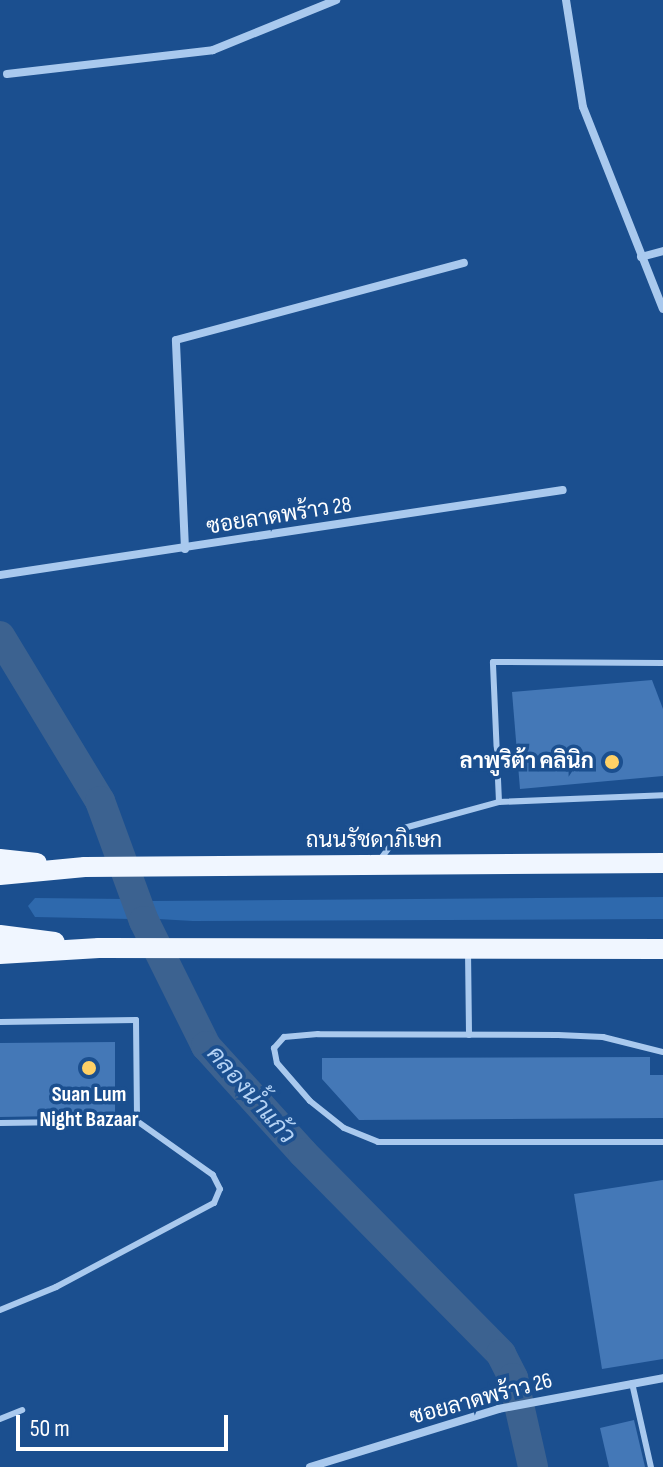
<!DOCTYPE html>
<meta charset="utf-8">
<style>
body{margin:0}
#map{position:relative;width:663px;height:1467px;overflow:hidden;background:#1b4f8f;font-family:"Sofia Sans Condensed",Sarabun,sans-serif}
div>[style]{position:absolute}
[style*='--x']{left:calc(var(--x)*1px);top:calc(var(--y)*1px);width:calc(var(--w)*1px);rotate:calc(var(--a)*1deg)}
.green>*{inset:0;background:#2e69ad}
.canal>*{height:30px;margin:-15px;padding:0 15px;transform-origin:15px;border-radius:15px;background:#3c6290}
.building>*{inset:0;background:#4478b7}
.service>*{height:6px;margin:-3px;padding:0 3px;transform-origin:3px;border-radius:3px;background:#a9c9ee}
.minor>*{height:8px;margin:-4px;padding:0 4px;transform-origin:4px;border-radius:4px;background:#a9c9ee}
.primary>*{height:20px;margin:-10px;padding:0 10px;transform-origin:10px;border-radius:10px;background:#f0f6ff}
.dots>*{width:22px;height:22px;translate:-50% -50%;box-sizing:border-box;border:4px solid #1b4f8f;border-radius:50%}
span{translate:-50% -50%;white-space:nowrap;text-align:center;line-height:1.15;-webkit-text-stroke:7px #1b4f8f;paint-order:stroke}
.street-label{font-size:22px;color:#fff}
.poi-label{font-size:22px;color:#fff;font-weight:700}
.right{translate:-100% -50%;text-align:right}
.water-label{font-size:24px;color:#b5d3f5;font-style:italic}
.scale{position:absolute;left:16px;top:1415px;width:212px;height:36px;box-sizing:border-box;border:4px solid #fff;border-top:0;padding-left:10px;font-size:24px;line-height:28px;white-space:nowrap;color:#fff;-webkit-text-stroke:6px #1b4f8f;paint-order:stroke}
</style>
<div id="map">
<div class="green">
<div style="clip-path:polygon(663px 897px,663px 919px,193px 921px,158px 919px,150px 901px)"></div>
<div style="clip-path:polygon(35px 898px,125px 899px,130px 919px,35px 917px,28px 906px)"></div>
</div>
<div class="canal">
<div style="--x:0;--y:636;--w:193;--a:58.8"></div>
<div style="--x:100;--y:801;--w:128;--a:69.9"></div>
<div style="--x:144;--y:921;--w:140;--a:63.6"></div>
<div style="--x:206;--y:1046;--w:144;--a:47.8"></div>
<div style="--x:303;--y:1153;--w:282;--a:45.4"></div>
<div style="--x:501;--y:1354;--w:27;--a:63"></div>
<div style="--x:513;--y:1378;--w:91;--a:77.3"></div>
</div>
<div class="building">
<div style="clip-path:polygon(652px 680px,663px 709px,663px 776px,520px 789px,512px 692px)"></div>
<div style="clip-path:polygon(115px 1042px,115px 1115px,0 1117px,0 1043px)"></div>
<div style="clip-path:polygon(650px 1057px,650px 1075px,663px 1075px,663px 1118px,359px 1120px,322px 1079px,322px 1058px)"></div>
<div style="clip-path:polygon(663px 1180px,663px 1359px,602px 1369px,574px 1194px)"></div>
<div style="clip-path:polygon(634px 1420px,645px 1467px,609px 1467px,600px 1428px)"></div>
</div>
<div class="service">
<div style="--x:499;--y:802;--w:164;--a:-2.4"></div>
<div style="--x:379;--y:861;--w:41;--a:-52.9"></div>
<div style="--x:404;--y:828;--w:98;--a:-15.3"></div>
<div style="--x:499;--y:802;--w:140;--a:-92.5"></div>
<div style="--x:493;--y:662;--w:170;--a:0.3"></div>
<div style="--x:468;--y:951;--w:84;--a:89.3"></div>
<div style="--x:0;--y:1022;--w:136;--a:-0.8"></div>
<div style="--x:136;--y:1020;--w:101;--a:89.4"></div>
<div style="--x:137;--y:1121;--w:137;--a:179.2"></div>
<div style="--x:663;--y:1052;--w:62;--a:-166"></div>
<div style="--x:603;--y:1037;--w:45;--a:-177.5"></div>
<div style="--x:558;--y:1035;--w:240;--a:-179.8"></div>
<div style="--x:318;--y:1034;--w:34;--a:175"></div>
<div style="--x:284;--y:1037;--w:15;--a:132"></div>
<div style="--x:274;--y:1048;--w:15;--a:79"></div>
<div style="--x:277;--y:1063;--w:50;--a:49"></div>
<div style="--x:310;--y:1101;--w:43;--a:38.5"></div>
<div style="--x:344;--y:1128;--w:37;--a:22"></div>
<div style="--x:378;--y:1142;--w:285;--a:0"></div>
<div style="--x:0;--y:1310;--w:61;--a:-22.3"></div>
<div style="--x:56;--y:1287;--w:179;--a:-28"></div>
<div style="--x:214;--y:1203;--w:15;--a:-67"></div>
<div style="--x:220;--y:1189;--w:16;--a:-117"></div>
<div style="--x:213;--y:1175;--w:93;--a:-144.6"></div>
<div style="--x:632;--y:1383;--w:86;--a:77.3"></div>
<div style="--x:0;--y:1419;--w:24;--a:-22"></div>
</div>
<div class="minor">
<div style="--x:566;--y:0;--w:108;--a:81"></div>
<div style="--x:583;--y:107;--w:217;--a:68.4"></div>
<div style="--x:7;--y:74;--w:207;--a:-6.6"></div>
<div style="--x:213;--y:50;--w:133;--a:-22.1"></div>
<div style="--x:641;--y:257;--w:23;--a:-15"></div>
<div style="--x:185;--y:549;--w:209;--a:-92.5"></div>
<div style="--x:176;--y:340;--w:298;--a:-15"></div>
<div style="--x:0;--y:575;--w:569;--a:-8.59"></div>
<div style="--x:310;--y:1467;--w:197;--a:-17.1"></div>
<div style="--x:498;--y:1409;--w:168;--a:-10.6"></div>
</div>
<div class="primary">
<div style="--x:0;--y:859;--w:37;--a:6"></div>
<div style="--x:0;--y:875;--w:85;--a:-5.4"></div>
<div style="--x:85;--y:867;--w:578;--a:-0.4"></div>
<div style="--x:0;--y:935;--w:55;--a:7.3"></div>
<div style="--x:0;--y:954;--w:99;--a:-3.5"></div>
<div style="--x:99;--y:948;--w:564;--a:0.1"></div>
</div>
<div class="dots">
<div style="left:612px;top:762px;background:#ffd166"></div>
<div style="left:89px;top:1068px;background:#ffd166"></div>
</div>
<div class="street-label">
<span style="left:279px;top:516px;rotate:-9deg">ซอยลาดพร้าว 28</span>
<span style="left:374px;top:841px">ถนนรัชดาภิเษก</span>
<span style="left:481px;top:1399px;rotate:-15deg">ซอยลาดพร้าว 26</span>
</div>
<div class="poi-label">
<span class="right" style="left:594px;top:762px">ลาพูริต้า คลินิก</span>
<span style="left:89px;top:1107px">Suan Lum<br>Night Bazaar</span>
</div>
<div class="water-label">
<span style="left:251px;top:1095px;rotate:49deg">คลองน้ำแก้ว</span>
</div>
<div class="scale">50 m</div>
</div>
